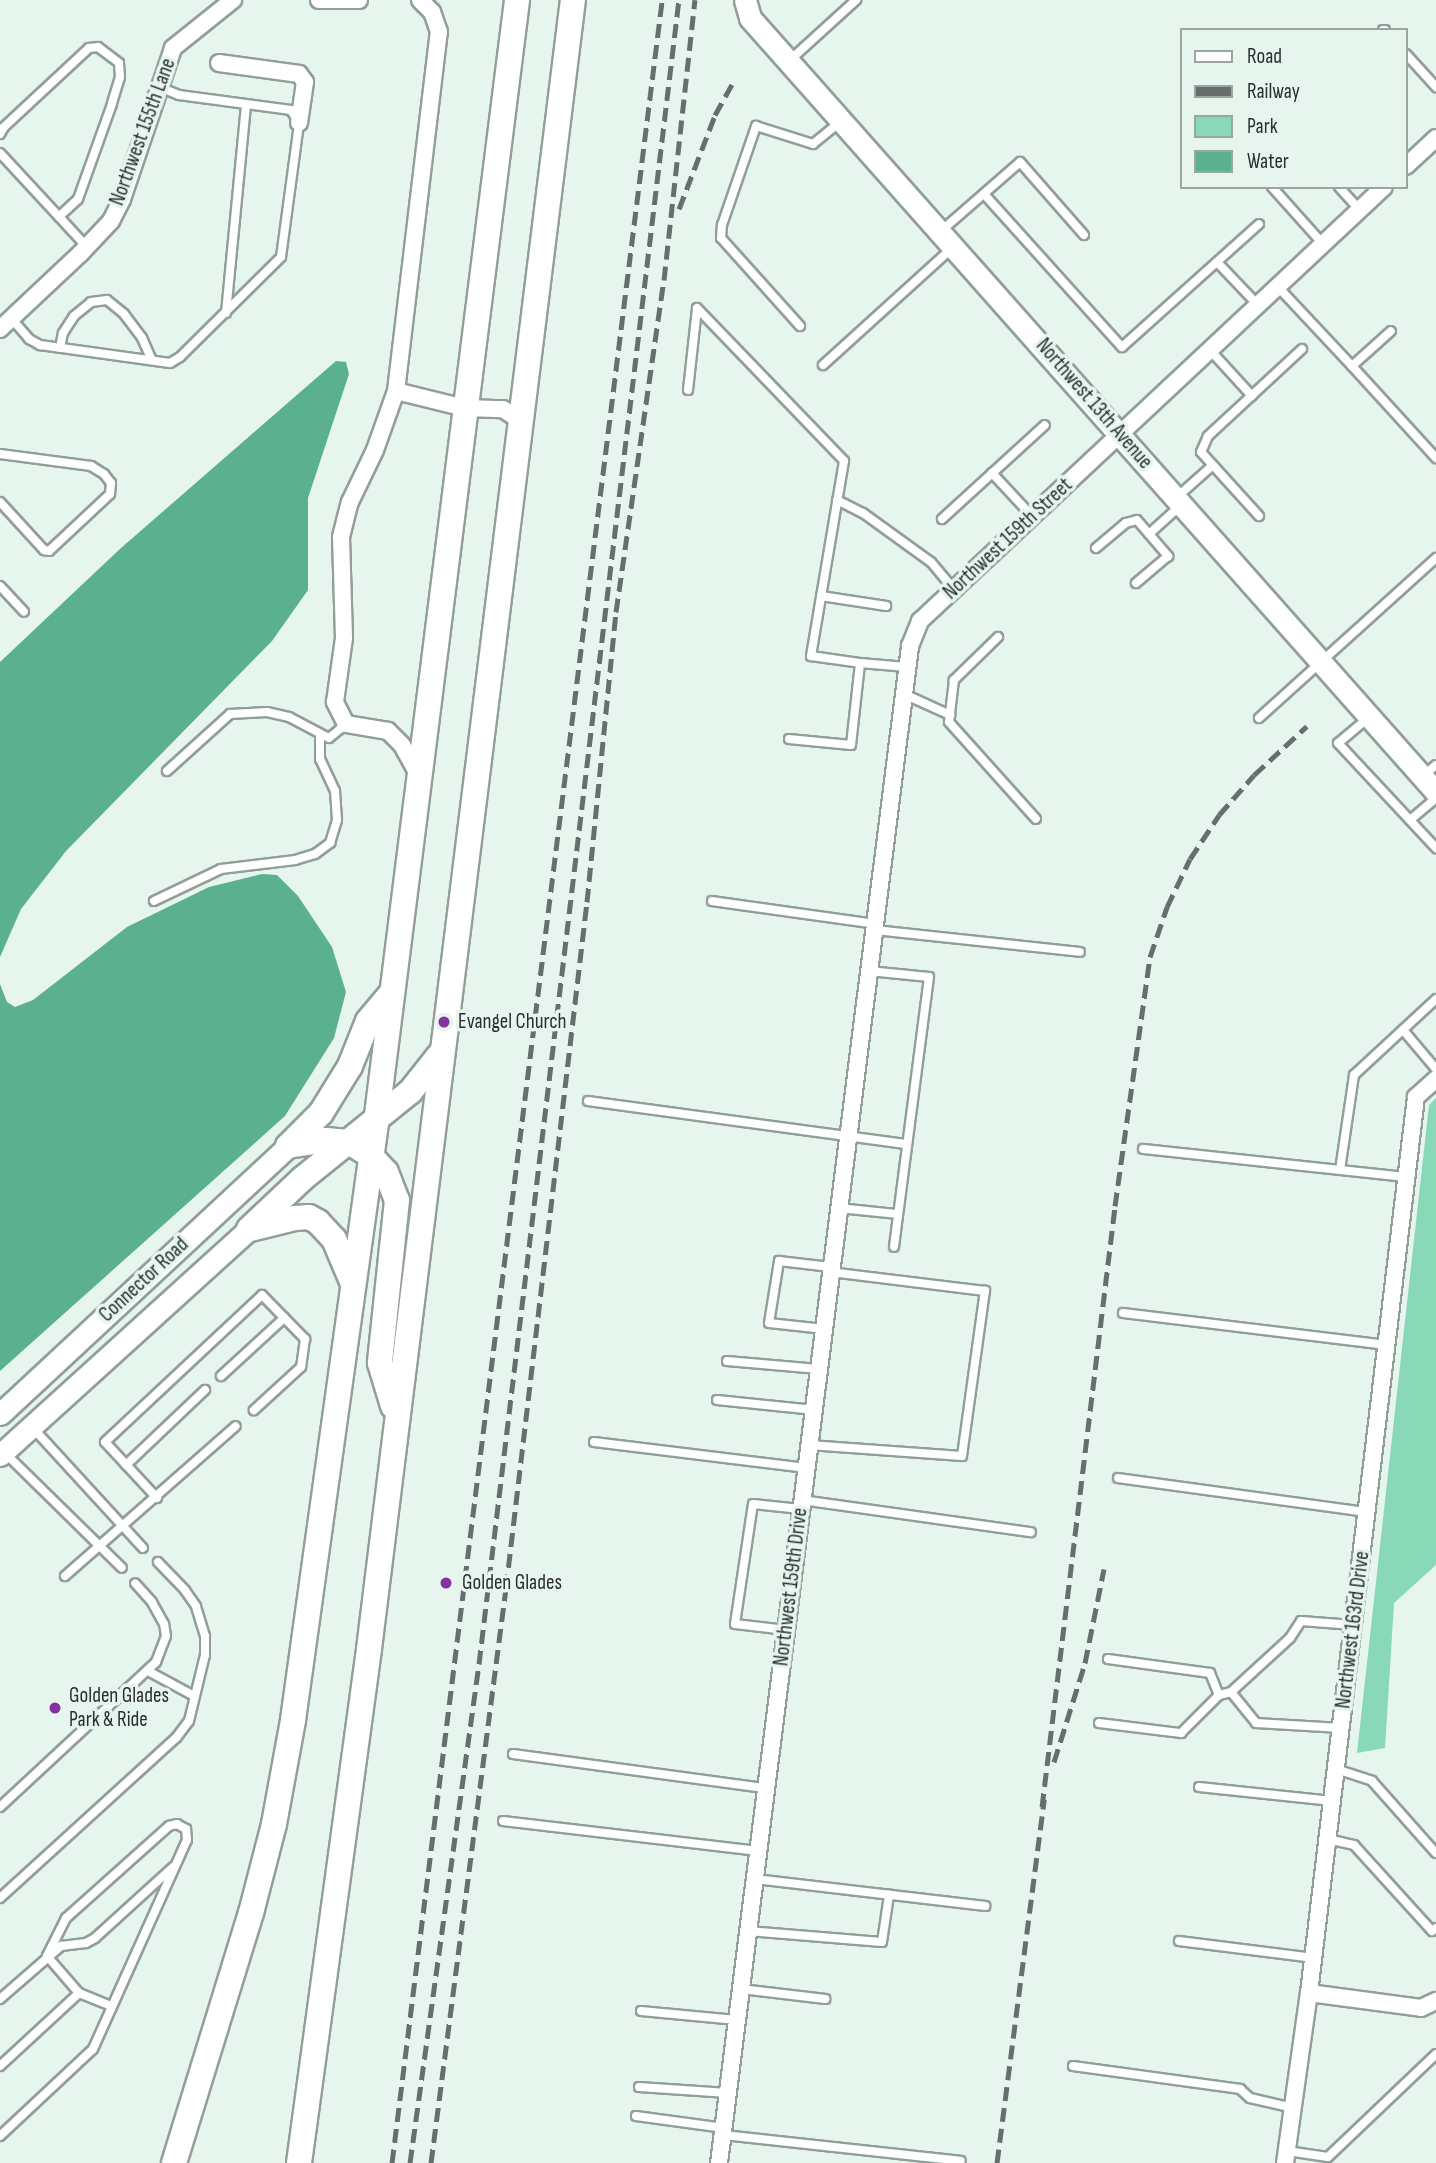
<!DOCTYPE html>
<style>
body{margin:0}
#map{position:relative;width:1436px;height:2163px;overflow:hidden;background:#e6f5ee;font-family:"Sofia Sans Condensed",sans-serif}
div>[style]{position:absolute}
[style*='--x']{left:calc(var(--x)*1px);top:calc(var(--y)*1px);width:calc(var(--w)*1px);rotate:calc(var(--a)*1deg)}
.green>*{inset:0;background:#89d8b7}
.water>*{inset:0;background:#5bb08f}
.roads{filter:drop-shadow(2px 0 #919f98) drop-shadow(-2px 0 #919f98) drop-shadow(0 2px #919f98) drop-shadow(0 -2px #919f98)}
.lane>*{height:8px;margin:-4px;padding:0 4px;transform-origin:4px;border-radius:4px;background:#fff}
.street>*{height:16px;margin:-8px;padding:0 8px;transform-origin:8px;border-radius:8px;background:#fff}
.secondary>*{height:21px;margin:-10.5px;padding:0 10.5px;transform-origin:10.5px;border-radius:10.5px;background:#fff}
.primary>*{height:24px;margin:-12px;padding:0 12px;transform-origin:12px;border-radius:12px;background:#fff}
.rail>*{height:5px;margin-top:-2.5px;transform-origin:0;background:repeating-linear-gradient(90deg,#676f6c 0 14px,transparent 0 21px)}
.dots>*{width:19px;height:19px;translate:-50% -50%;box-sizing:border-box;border:4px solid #e6f5ee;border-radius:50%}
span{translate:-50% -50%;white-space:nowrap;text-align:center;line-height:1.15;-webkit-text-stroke:7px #e6f5ee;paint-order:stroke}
.street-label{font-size:21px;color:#2a2f2d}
.poi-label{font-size:21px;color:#2a2f2d}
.left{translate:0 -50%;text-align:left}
.legend{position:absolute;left:1180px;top:28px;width:228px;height:161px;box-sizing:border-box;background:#e6f5ee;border:2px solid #9ba6a1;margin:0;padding:9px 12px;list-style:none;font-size:21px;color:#2a2f2d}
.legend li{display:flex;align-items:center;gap:14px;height:35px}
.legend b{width:35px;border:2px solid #9ba6a1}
</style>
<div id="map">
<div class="green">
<div style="clip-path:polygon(1436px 1098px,1436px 1565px,1394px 1603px,1385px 1748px,1357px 1753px,1429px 1105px)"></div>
</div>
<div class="water">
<div style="clip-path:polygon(336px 361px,346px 362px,349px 374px,308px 498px,308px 590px,272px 641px,66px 851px,21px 909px,0 957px,0 662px,121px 548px)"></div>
<div style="clip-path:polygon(262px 874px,277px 875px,298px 896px,332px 947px,346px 992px,334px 1038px,285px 1116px,0 1371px,0 984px,7px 1002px,15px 1007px,33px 1000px,127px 927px,209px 887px)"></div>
</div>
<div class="roads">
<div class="lane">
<div style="--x:1383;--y:30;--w:2;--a:0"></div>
<div style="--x:1406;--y:54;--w:45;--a:47.7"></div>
<div style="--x:789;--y:61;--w:91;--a:-42.3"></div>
<div style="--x:0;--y:134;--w:8;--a:-60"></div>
<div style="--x:4;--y:127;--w:116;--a:-42.9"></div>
<div style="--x:89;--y:48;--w:9;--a:-6"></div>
<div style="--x:98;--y:47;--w:26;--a:37"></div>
<div style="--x:119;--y:63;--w:14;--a:86"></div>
<div style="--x:120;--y:77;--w:28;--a:107"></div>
<div style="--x:112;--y:104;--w:101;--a:109.7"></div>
<div style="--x:78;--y:199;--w:26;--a:137"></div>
<div style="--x:0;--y:153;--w:128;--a:47.2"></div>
<div style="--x:1272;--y:187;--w:76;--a:48.2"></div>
<div style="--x:1339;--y:187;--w:31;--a:48"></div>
<div style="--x:984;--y:194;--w:206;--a:48"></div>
<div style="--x:1122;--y:347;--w:184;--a:-41.9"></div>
<div style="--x:941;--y:231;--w:105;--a:-41.1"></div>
<div style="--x:1020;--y:162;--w:97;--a:48.8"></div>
<div style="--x:1217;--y:262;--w:59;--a:46.4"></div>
<div style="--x:1278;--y:287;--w:108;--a:46.9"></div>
<div style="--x:1352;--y:366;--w:52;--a:-41.9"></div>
<div style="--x:226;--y:313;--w:209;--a:-84.5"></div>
<div style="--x:11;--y:318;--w:28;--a:49"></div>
<div style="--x:29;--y:339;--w:13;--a:29"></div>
<div style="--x:40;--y:345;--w:131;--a:7.9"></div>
<div style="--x:170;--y:363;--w:12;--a:-31"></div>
<div style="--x:180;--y:357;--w:142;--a:-44.7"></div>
<div style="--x:281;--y:257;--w:135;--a:-82.3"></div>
<div style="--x:299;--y:123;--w:15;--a:-122"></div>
<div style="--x:291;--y:110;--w:113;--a:-172.4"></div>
<div style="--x:179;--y:95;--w:22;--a:-158"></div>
<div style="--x:800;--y:326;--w:118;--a:-131.9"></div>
<div style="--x:721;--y:238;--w:13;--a:-86"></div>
<div style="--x:722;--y:225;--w:105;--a:-71"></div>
<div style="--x:756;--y:126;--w:60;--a:17.5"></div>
<div style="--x:813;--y:144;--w:35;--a:-39"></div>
<div style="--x:60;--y:348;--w:15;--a:-79"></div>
<div style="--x:63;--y:333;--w:20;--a:-57"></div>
<div style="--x:74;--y:316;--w:22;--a:-39"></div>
<div style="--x:91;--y:302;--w:16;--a:-7"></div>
<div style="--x:107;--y:300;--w:22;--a:39"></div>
<div style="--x:124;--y:314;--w:30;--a:53"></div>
<div style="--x:142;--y:338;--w:24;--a:66"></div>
<div style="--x:1210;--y:350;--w:62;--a:47.6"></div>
<div style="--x:823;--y:365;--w:174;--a:-42.2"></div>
<div style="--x:1352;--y:366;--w:125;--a:47.6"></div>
<div style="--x:688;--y:390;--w:82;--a:-83.7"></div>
<div style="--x:697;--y:308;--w:212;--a:46.1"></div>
<div style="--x:844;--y:461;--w:198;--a:99.6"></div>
<div style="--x:811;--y:656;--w:49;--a:8.1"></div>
<div style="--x:0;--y:454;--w:92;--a:7.5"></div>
<div style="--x:91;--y:466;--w:15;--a:32"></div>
<div style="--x:104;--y:474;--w:11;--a:52"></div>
<div style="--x:111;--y:483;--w:11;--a:95"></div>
<div style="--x:110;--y:494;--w:83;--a:136.9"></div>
<div style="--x:49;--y:551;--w:5;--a:-169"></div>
<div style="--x:44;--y:550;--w:65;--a:-132.5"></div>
<div style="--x:992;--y:473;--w:59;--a:47.1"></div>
<div style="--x:1177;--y:497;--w:48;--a:-41.6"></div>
<div style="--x:837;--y:500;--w:29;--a:27"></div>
<div style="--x:863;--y:513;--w:84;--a:35.8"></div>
<div style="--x:931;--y:562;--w:35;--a:50"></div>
<div style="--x:1259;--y:516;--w:86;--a:-132.2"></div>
<div style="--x:1201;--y:452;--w:17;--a:-66"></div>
<div style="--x:1208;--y:436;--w:128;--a:-42.8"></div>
<div style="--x:942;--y:519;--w:139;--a:-42.4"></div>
<div style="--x:1149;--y:534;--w:42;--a:-42.1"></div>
<div style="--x:1096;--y:548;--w:39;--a:-40"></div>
<div style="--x:1126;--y:523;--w:11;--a:-15"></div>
<div style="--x:1137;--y:520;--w:48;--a:49.3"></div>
<div style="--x:1168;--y:556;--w:42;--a:139.8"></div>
<div style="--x:0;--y:586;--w:35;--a:47"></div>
<div style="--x:821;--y:596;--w:66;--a:8.7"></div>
<div style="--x:998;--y:637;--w:62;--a:135.7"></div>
<div style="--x:954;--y:680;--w:42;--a:96.8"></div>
<div style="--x:949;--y:722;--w:130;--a:48.1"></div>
<div style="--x:904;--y:694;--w:51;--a:24.5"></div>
<div style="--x:1259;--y:718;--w:239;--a:-42.1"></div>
<div style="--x:1368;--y:718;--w:39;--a:140"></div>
<div style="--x:1338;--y:743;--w:144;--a:47"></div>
<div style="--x:789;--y:739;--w:62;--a:5.5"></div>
<div style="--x:851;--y:745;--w:82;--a:-83.7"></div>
<div style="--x:860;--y:663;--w:47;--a:4.9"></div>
<div style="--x:167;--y:771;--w:85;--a:-42.1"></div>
<div style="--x:230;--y:714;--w:37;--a:-3"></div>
<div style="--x:267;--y:712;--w:23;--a:13"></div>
<div style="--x:289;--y:717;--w:45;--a:27.7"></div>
<div style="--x:329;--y:738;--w:22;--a:-39"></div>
<div style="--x:1422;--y:777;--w:18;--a:-41"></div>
<div style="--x:1410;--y:820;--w:34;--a:-40"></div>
<div style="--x:154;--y:901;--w:74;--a:-25.5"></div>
<div style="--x:221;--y:869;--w:75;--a:-6.9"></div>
<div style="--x:295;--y:860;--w:21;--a:-17"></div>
<div style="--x:315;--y:854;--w:19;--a:-36"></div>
<div style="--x:330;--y:843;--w:24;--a:-73"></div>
<div style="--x:337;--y:820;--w:29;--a:-94"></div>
<div style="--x:335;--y:791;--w:35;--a:-115"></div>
<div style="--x:320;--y:759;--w:24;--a:-90"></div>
<div style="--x:712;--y:901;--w:166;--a:8"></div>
<div style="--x:875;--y:930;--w:206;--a:6.1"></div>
<div style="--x:869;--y:971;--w:60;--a:5.7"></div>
<div style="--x:929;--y:977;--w:272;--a:97.4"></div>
<div style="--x:1403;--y:1030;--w:51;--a:49.8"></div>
<div style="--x:588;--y:1101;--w:322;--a:7.7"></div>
<div style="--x:1143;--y:1149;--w:265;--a:6.1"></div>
<div style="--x:1340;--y:1170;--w:96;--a:-81.6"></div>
<div style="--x:1354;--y:1075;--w:112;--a:-42.8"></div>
<div style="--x:838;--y:1208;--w:59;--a:5.8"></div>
<div style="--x:1123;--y:1313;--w:266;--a:6.9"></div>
<div style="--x:824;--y:1329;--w:55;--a:-173.8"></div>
<div style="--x:769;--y:1323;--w:63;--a:-80.8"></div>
<div style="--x:779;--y:1261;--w:52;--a:6.6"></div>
<div style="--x:727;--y:1361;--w:92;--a:5"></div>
<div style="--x:221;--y:1376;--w:86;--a:-42.6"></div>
<div style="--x:717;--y:1400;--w:98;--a:5.9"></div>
<div style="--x:32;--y:1427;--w:164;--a:47.5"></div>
<div style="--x:594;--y:1442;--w:214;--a:7"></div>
<div style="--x:809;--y:1445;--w:153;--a:4.1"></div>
<div style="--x:962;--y:1456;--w:167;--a:-82.1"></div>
<div style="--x:985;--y:1291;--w:155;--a:-173"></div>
<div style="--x:4;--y:1452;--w:165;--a:44.5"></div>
<div style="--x:126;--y:1465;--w:109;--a:-43.5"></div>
<div style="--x:1118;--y:1478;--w:251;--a:7.8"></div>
<div style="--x:157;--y:1498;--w:76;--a:-132.9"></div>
<div style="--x:105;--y:1442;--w:215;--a:-43.1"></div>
<div style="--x:262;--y:1295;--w:62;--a:45.7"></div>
<div style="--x:305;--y:1339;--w:28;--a:98"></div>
<div style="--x:301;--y:1367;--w:64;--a:137.5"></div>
<div style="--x:802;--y:1500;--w:231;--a:8"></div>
<div style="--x:65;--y:1576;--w:227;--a:-41.3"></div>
<div style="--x:786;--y:1630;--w:51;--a:-173.3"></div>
<div style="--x:735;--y:1624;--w:121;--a:-81.5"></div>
<div style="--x:753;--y:1504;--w:48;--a:5.9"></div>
<div style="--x:1108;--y:1659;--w:103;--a:7.8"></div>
<div style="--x:1210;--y:1673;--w:24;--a:68"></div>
<div style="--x:148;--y:1671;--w:52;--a:28.5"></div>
<div style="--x:1231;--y:1692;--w:40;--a:51"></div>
<div style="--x:1256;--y:1723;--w:85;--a:3.4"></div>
<div style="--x:1099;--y:1723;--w:83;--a:7"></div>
<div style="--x:1181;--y:1733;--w:54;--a:-45"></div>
<div style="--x:1219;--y:1695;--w:12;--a:-14"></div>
<div style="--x:1231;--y:1692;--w:80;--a:-42.5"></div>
<div style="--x:1290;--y:1638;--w:20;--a:-57"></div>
<div style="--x:1301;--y:1621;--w:52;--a:4.4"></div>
<div style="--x:513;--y:1754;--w:255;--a:7.7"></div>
<div style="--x:1336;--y:1769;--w:38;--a:18"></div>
<div style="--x:1372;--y:1781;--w:96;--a:48.4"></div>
<div style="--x:1199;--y:1787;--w:134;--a:6"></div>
<div style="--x:0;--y:1807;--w:213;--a:-42.9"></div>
<div style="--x:156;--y:1662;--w:28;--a:-69"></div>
<div style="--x:166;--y:1636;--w:12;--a:-99"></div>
<div style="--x:164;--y:1624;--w:25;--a:-119"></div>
<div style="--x:152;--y:1602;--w:25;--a:-132"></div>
<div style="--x:503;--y:1821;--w:257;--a:6.7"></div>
<div style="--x:1328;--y:1839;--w:27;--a:13"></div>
<div style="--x:1354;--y:1845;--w:116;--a:47.8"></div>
<div style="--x:1432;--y:1931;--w:5;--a:-37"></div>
<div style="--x:755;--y:1879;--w:232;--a:6.7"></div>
<div style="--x:0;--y:1898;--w:238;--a:-42.3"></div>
<div style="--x:176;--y:1738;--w:21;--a:-53"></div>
<div style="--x:189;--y:1721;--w:68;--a:-76.4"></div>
<div style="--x:205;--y:1655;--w:19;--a:-90"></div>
<div style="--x:205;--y:1636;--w:31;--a:-107"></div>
<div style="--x:196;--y:1606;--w:19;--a:-125"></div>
<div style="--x:185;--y:1590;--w:39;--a:-134"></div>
<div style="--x:748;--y:1931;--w:134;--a:4.7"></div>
<div style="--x:882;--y:1942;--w:48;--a:-81.5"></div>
<div style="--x:1179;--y:1941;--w:136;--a:7.2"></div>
<div style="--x:47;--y:1956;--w:49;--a:49.1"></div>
<div style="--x:79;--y:1993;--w:35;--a:22"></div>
<div style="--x:741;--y:1989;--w:85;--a:6.8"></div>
<div style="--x:0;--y:1999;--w:81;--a:-41"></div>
<div style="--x:61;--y:1946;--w:25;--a:-7"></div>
<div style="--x:86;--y:1943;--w:10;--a:-29"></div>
<div style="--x:95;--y:1938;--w:105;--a:-42.3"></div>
<div style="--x:641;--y:2011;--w:96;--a:5.4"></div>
<div style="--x:0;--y:2066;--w:108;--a:-42.7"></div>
<div style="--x:1073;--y:2066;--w:169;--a:7.8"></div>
<div style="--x:1240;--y:2089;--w:13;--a:42"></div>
<div style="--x:1250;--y:2098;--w:44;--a:13.1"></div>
<div style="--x:639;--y:2087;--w:89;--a:3.9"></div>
<div style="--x:636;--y:2116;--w:89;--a:7.8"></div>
<div style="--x:723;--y:2135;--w:239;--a:6.2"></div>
<div style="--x:0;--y:2136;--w:127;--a:-43.1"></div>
<div style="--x:93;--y:2049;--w:229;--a:-65.8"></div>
<div style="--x:187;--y:1840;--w:11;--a:-95"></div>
<div style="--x:186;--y:1829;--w:10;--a:-151"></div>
<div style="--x:177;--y:1824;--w:8;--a:166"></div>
<div style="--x:169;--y:1826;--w:138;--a:138.2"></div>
<div style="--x:66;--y:1918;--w:42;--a:116.6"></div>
<div style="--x:1287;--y:2151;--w:41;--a:8.3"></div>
<div style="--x:1328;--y:2157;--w:149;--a:-43.6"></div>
</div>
<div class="street">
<div style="--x:319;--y:0;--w:40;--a:0"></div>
<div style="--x:219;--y:63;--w:81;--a:7.8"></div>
<div style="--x:299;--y:74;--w:10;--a:53"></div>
<div style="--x:305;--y:82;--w:41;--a:98.3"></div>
<div style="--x:1406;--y:166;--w:41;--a:-43"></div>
<div style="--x:0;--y:329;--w:110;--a:-43.2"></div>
<div style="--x:80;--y:254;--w:45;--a:-46.8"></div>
<div style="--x:111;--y:221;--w:25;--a:-63"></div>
<div style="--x:122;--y:199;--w:159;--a:-71.3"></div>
<div style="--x:173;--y:48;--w:77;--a:-38.7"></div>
<div style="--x:396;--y:391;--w:71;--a:13.8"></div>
<div style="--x:465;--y:408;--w:38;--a:2"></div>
<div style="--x:503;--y:409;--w:22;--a:34"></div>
<div style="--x:418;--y:774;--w:33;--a:-119"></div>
<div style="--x:402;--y:745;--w:20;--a:-135"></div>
<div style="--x:388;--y:731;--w:43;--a:-170.5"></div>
<div style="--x:346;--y:724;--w:25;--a:-117"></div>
<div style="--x:335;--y:702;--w:65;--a:-82"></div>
<div style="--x:344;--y:638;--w:101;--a:-91.7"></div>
<div style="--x:341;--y:537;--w:36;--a:-76"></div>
<div style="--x:350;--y:502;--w:58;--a:-64.3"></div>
<div style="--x:375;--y:450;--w:63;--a:-70.4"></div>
<div style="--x:396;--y:391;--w:362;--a:-83.2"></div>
<div style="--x:439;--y:32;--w:21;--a:-109"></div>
<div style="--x:432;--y:12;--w:17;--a:-135"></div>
<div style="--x:1309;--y:1993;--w:113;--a:7.6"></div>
<div style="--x:1421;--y:2008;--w:17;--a:-25"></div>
<div style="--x:719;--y:2163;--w:1529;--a:-82.82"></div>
<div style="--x:910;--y:646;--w:27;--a:-68"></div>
<div style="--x:920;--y:621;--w:635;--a:-43.09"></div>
<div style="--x:1285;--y:2163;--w:172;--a:-82"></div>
<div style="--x:1309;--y:1993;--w:902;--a:-83.19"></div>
<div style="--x:1416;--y:1097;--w:27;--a:-42"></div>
</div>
<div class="secondary">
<div style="--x:745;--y:0;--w:19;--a:74"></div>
<div style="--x:750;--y:18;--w:1034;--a:48.45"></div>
<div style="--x:0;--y:1414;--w:393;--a:-42.9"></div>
<div style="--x:0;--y:1455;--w:336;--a:-42.2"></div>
</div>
<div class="primary">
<div style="--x:288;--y:1146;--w:38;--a:-9"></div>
<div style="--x:326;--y:1140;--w:23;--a:5"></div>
<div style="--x:349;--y:1142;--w:25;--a:32"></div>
<div style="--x:370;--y:1155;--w:23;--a:47"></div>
<div style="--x:386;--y:1172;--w:30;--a:69"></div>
<div style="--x:397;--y:1200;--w:164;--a:96"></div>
<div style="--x:380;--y:1363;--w:45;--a:73.2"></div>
<div style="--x:288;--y:1146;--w:47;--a:-45"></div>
<div style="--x:321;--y:1113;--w:55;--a:-58.3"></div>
<div style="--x:350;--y:1066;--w:48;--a:-68.2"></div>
<div style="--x:368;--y:1021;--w:34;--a:-50"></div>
<div style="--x:249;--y:1229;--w:73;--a:-43.3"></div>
<div style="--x:302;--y:1179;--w:139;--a:-38.9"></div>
<div style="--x:410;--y:1092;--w:48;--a:-51.7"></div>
<div style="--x:250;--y:1229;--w:46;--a:-13.7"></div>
<div style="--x:295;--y:1218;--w:14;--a:-4"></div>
<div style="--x:309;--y:1217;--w:10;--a:29"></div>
<div style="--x:318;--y:1222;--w:23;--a:47"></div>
<div style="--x:334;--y:1239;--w:49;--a:67.1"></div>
<div style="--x:174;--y:2163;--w:262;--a:-72.9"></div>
<div style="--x:251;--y:1913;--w:92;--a:-75.5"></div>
<div style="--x:274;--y:1824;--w:106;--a:-79.6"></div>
<div style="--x:293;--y:1720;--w:603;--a:-82.08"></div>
<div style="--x:376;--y:1123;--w:1132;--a:-82.84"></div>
<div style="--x:299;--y:2163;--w:519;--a:-82.24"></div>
<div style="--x:369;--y:1649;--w:1662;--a:-82.95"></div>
</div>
</div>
<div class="rail">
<div style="--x:679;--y:209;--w:101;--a:-69"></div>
<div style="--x:715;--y:115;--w:39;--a:-61"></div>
<div style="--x:1054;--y:1762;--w:104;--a:-72.6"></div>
<div style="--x:1085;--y:1663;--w:96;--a:-78.6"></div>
<div style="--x:1042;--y:1807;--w:605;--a:-83.07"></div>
<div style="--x:1115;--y:1206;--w:251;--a:-82"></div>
<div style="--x:1150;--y:957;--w:53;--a:-71.2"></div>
<div style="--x:1167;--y:907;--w:53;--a:-64.4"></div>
<div style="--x:1190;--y:859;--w:53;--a:-56.6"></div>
<div style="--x:1219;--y:815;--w:53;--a:-48.8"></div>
<div style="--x:1254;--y:775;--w:72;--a:-42.8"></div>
<div style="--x:392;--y:2163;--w:2180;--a:-82.88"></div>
<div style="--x:410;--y:2163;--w:504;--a:-82.13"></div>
<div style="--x:479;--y:1664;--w:1676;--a:-83.15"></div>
<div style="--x:431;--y:2163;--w:580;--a:-82.57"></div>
<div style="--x:506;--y:1588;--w:691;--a:-83.27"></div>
<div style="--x:587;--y:902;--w:291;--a:-84.3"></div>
<div style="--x:616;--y:612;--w:335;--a:-81.8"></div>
<div style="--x:664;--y:280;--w:282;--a:-83.7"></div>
<div style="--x:997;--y:2163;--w:367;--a:-82.6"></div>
</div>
<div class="dots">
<div style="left:444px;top:1022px;background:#8432a1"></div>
<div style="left:446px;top:1583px;background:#8432a1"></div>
<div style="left:55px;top:1708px;background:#8432a1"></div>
</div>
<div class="street-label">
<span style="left:143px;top:132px;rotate:-70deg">Northwest 155th Lane</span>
<span style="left:1094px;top:404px;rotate:49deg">Northwest 13th Avenue</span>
<span style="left:1008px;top:539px;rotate:-43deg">Northwest 159th Street</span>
<span style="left:144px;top:1280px;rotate:-43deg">Connector Road</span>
<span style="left:791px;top:1587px;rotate:-83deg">Northwest 159th Drive</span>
<span style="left:1353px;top:1630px;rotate:-83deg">Northwest 163rd Drive</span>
</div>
<div class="poi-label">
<span class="left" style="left:458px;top:1022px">Evangel Church</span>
<span class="left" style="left:462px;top:1583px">Golden Glades</span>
<span class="left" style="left:69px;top:1708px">Golden Glades<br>Park &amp; Ride</span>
</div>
<ul class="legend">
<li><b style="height:9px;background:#fff"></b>Road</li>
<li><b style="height:9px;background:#676f6c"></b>Railway</li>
<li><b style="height:19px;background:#89d8b7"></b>Park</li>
<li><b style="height:19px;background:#5bb08f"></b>Water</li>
</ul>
</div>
